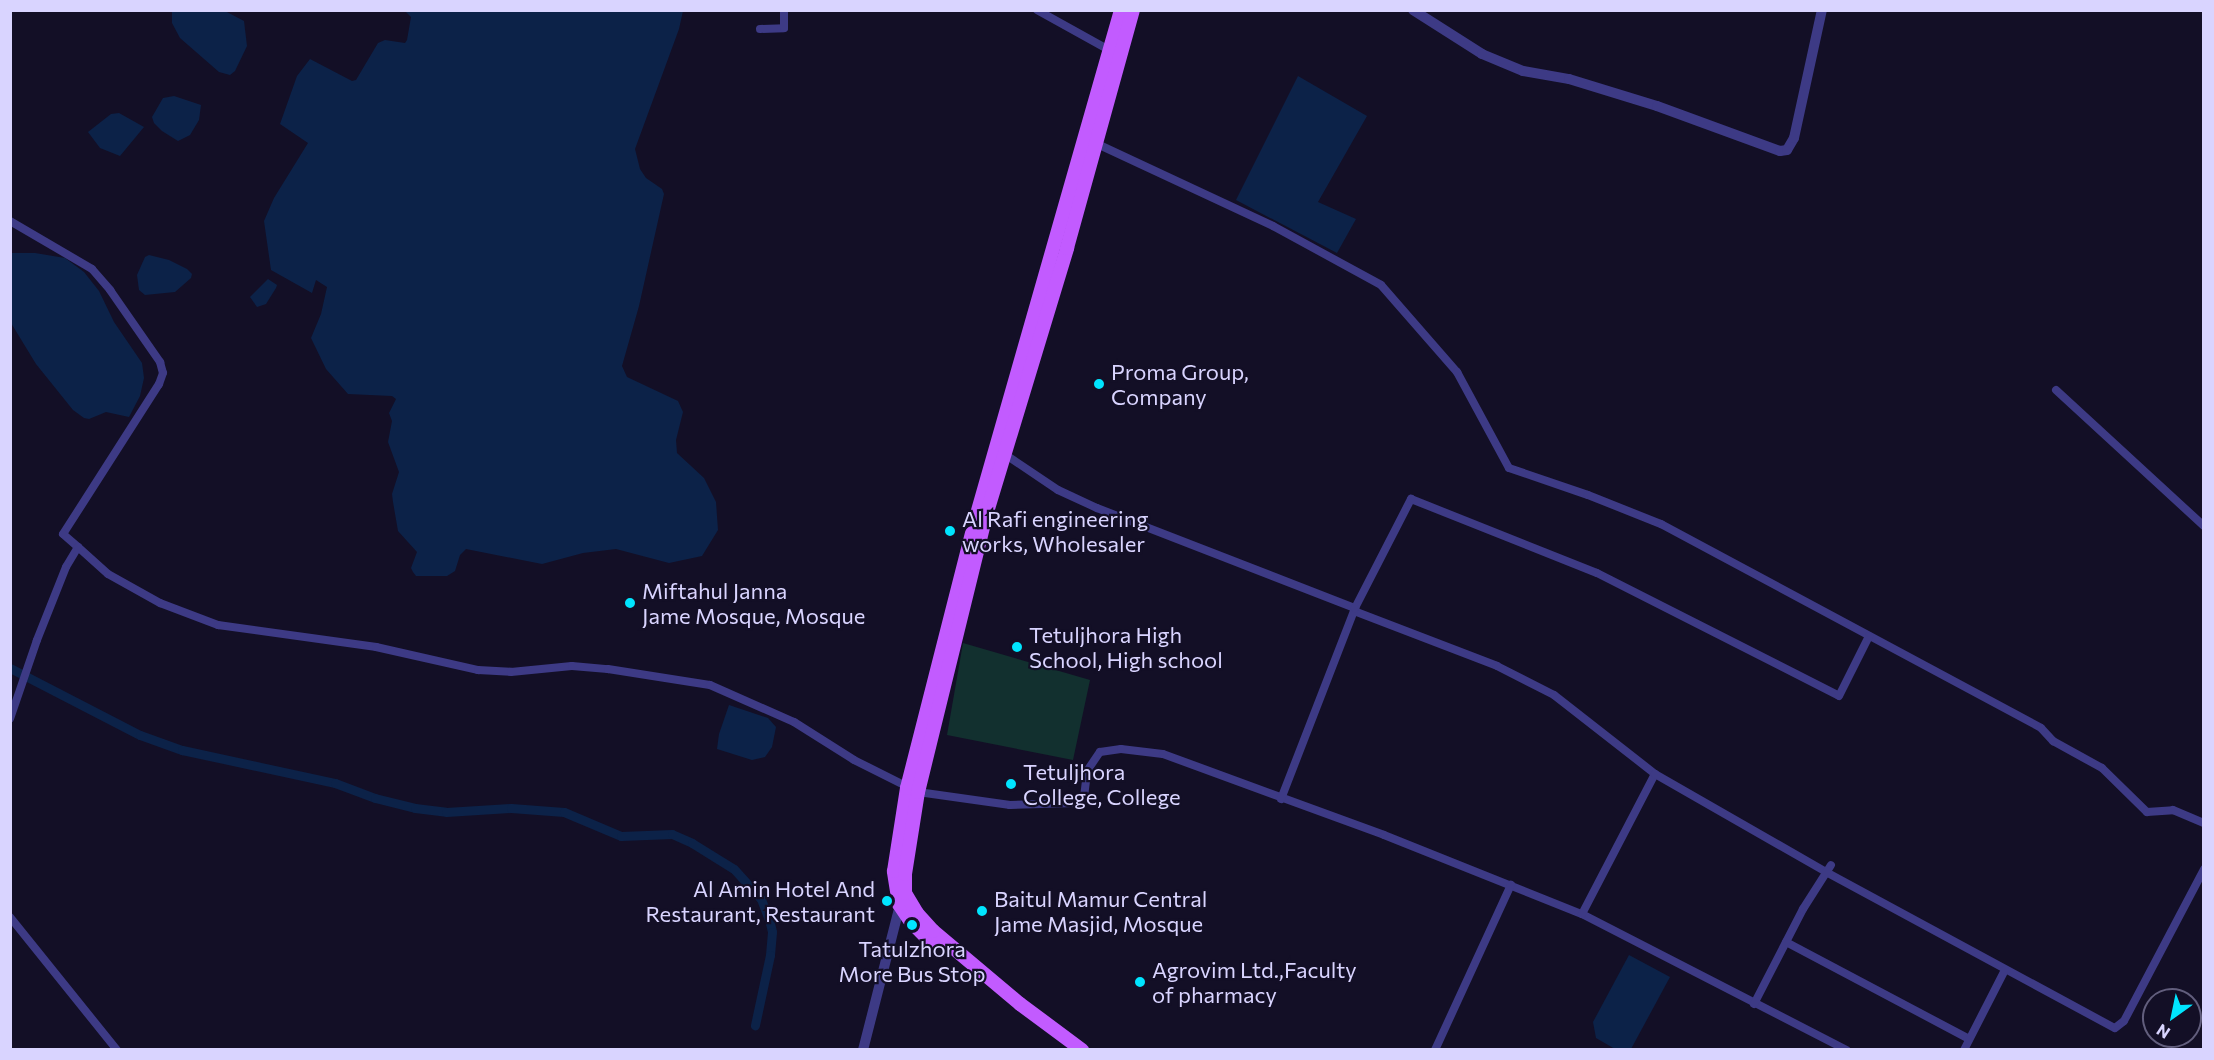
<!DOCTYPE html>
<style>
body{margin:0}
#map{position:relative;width:2214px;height:1060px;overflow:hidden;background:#130f26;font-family:Commissioner,sans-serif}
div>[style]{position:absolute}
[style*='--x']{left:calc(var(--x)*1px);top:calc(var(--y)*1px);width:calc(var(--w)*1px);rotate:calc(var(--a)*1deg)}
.green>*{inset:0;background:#12302f}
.water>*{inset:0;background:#0c2248}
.canal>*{height:9px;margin:-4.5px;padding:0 4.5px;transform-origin:4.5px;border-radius:4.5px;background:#0c2248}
.minor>*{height:8px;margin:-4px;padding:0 4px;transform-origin:4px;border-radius:4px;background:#3d3a85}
.tertiary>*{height:10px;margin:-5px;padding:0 5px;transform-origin:5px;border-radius:5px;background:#3d3a85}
.primary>*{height:14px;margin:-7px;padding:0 7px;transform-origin:7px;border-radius:7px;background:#c25bff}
.dots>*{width:16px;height:16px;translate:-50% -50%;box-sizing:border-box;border:3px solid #130f26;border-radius:50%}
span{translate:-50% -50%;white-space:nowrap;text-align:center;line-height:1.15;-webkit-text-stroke:4.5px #130f26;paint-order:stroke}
.poi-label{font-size:22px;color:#d9d4ff}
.left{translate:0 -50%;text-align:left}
.right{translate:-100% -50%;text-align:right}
.frame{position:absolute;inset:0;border:12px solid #d9d4ff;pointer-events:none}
.north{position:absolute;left:2142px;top:988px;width:60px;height:60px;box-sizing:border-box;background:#130f26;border:2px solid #625e7d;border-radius:50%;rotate:213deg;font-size:16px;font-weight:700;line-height:24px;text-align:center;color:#d9d4ff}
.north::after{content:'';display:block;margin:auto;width:21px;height:27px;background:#00e5ff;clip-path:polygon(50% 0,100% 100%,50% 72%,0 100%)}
</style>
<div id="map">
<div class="green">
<div style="clip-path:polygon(963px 643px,1090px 680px,1073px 760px,947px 735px)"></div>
</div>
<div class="water">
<div style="clip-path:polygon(172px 11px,225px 11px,244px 21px,247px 46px,235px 71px,230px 75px,219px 72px,180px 38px,172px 23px)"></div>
<div style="clip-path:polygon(405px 11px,683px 11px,679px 29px,635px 149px,640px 169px,646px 178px,662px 189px,664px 194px,639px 306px,622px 366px,627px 377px,678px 401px,683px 412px,676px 440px,677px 453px,704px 478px,716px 502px,718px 530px,702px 556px,669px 563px,616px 549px,583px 553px,542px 564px,466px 549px,460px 555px,455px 571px,447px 576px,416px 576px,413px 572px,411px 568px,417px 552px,398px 531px,393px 502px,392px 494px,399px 472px,388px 442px,392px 421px,389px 413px,396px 399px,392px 396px,348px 394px,326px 369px,311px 338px,321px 314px,327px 287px,316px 280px,312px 293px,271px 270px,264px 221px,274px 198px,308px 143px,280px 124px,297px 76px,310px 59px,352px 81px,356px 80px,378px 43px,385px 40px,405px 43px,407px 40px,411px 17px)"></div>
<div style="clip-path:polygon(1298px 76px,1367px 116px,1318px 202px,1356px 219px,1337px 253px,1236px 200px)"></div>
<div style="clip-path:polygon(174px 96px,201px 105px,199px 120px,190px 135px,178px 141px,162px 131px,154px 123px,152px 117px,163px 98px)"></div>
<div style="clip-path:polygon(119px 113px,144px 127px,120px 156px,100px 148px,88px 132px,111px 114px)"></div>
<div style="clip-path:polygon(11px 253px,35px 253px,65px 258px,84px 272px,99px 291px,114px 322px,142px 363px,144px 378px,140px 396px,129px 417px,106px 412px,89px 419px,84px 418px,73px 410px,36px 364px,11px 323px)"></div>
<div style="clip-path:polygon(149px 255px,169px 260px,187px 269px,192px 274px,191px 278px,175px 292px,145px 295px,139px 290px,137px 275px,145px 257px)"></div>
<div style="clip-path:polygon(268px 279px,277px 285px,276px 288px,266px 304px,257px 307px,250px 297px)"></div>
<div style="clip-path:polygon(729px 705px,768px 718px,776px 727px,772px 747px,765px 757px,752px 760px,717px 749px,719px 734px)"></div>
<div style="clip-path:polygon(1629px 955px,1670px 977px,1631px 1049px,1615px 1049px,1596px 1038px,1593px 1022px)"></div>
</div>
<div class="canal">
<div style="--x:10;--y:668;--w:146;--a:27.3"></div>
<div style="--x:140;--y:735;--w:45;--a:19.7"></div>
<div style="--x:182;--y:750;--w:157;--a:12.2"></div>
<div style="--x:335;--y:783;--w:43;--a:20.6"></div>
<div style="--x:375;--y:798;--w:41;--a:14"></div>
<div style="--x:415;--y:808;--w:31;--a:7"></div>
<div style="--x:446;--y:812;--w:65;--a:-3.5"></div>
<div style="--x:511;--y:808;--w:53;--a:4.3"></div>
<div style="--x:564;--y:812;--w:62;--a:22.8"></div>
<div style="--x:621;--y:836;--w:51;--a:-2.2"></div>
<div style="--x:672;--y:834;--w:22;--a:24"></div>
<div style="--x:692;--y:843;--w:49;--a:31.8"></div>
<div style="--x:734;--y:869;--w:40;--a:48"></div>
<div style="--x:761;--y:899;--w:26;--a:69"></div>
<div style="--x:770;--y:923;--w:9;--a:77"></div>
<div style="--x:772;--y:932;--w:23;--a:95"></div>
<div style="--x:770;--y:955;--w:72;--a:102.1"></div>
</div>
<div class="minor">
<div style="--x:1037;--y:10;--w:85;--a:29"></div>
<div style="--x:760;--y:29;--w:24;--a:-2"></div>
<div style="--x:784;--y:28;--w:18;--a:-90"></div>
<div style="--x:1093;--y:142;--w:199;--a:25"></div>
<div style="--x:1273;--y:226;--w:123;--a:28.6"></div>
<div style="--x:1381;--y:285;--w:116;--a:48.9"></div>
<div style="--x:1457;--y:372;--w:109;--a:61.6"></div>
<div style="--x:1509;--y:468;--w:83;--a:18.9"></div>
<div style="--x:1588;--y:495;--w:79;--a:21.7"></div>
<div style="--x:1661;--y:524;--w:431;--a:28.2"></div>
<div style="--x:2041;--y:728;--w:18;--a:47"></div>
<div style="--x:2053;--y:741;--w:56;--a:28.9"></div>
<div style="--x:2102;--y:768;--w:63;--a:44.4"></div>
<div style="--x:2147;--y:812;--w:26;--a:-4"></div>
<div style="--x:2173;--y:810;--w:34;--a:23"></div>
<div style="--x:10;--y:221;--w:95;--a:30.3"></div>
<div style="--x:92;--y:269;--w:28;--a:49"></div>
<div style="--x:110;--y:290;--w:88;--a:55.2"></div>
<div style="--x:160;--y:362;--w:11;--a:75"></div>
<div style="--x:163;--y:373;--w:12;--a:110"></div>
<div style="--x:159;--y:384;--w:178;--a:122.6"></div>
<div style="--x:63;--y:534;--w:20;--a:41"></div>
<div style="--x:78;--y:547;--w:23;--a:121"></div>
<div style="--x:66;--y:567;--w:79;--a:111.7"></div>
<div style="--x:37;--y:640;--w:83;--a:108.9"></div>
<div style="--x:2056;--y:390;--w:201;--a:42.6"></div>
<div style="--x:1003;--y:453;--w:66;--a:33.9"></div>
<div style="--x:1058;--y:490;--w:43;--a:24.8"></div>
<div style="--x:1097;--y:508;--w:277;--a:21.2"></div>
<div style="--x:78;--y:547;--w:40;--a:42"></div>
<div style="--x:108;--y:574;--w:60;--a:29.1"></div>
<div style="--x:160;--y:603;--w:62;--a:20.8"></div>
<div style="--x:218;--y:625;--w:160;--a:7.9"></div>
<div style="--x:376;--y:647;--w:105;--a:12.7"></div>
<div style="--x:478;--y:670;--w:33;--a:3"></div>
<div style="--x:511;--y:672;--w:61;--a:-5.6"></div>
<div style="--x:572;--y:666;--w:36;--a:5"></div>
<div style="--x:608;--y:669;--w:103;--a:8.9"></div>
<div style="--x:710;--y:685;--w:92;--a:23.8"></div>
<div style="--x:794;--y:722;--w:71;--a:32.3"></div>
<div style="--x:854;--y:760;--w:72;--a:26.6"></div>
<div style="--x:918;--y:792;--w:93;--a:8"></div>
<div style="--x:1010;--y:805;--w:65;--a:-1.8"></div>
<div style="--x:1075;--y:803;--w:11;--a:-34"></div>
<div style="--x:1084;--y:797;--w:26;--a:-83"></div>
<div style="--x:1087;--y:771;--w:23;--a:-56"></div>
<div style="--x:1100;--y:752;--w:21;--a:-8"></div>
<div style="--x:1121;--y:749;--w:42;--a:6.8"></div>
<div style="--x:1163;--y:754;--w:235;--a:20.1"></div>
<div style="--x:1384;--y:835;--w:213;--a:21.8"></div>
<div style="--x:1582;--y:914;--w:298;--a:27.2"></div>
<div style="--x:1354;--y:611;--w:153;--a:21"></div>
<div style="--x:1497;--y:666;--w:64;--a:27"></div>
<div style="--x:1554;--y:695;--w:128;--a:38"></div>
<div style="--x:1281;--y:799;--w:205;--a:-68.8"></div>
<div style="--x:1355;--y:608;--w:123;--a:-62.8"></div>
<div style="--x:1411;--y:499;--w:200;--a:21.7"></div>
<div style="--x:1597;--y:573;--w:271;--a:26.9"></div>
<div style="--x:1839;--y:696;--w:67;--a:-63.4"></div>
<div style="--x:1582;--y:914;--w:158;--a:-62.5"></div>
<div style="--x:1655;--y:774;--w:197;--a:29.8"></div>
<div style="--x:1826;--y:872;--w:328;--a:28.4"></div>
<div style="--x:2115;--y:1028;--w:11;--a:-38"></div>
<div style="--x:2124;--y:1021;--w:172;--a:-62.2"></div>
<div style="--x:10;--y:917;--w:171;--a:51.2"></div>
<div style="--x:1786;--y:942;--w:207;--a:27.9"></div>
<div style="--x:1754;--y:1004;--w:107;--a:-62.7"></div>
<div style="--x:1803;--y:909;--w:52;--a:-57.5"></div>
<div style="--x:1435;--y:1050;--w:182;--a:-65.3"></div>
<div style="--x:1964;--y:1050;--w:90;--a:-62.9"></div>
</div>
<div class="tertiary">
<div style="--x:1413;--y:10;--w:82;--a:32.5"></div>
<div style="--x:1482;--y:54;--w:44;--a:22.5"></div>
<div style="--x:1523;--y:71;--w:47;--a:9.9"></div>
<div style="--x:1569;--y:79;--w:92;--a:17.1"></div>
<div style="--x:1657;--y:106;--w:131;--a:20.1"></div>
<div style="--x:1780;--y:151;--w:7;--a:-8"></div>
<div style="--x:1787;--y:150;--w:14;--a:-60"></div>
<div style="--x:1794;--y:138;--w:131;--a:-77.7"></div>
<div style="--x:863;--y:1050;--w:154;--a:-75.7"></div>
</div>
<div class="primary">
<div style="--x:977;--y:514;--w:524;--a:-74.05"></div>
<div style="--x:933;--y:944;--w:31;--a:-135"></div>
<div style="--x:911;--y:922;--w:22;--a:-124"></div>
<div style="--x:899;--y:904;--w:33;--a:-99"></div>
<div style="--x:894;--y:871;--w:84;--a:-81.1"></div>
<div style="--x:907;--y:788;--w:263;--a:-75.7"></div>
<div style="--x:1082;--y:1050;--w:77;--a:-143.4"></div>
<div style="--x:1020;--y:1004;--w:114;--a:-140"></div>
<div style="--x:933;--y:931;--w:24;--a:-132"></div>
<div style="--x:917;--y:913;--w:23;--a:-121"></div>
<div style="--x:905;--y:893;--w:19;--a:-90"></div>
<div style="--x:905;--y:874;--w:83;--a:-81"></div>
<div style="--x:918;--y:792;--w:288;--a:-76.2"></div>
<div style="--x:987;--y:512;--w:276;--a:-73.1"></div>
<div style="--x:1067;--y:248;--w:247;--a:-74.5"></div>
</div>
<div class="dots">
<div style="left:1099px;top:384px;background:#00e5ff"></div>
<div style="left:950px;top:531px;background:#00e5ff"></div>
<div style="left:630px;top:603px;background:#00e5ff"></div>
<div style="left:1017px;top:647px;background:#00e5ff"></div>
<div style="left:1011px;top:784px;background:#00e5ff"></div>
<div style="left:887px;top:901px;background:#00e5ff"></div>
<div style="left:982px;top:911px;background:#00e5ff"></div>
<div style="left:912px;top:925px;background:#00e5ff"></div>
<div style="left:1140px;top:982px;background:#00e5ff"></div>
</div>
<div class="poi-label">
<span class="left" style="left:1111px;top:384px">Proma Group,<br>Company</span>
<span class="left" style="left:962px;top:531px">Al Rafi engineering<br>works, Wholesaler</span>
<span class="left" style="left:642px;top:603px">Miftahul Janna<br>Jame Mosque, Mosque</span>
<span class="left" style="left:1029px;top:647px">Tetuljhora High<br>School, High school</span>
<span class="left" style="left:1023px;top:784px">Tetuljhora<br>College, College</span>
<span class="right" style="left:875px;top:901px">Al Amin Hotel And<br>Restaurant, Restaurant</span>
<span class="left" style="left:994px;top:911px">Baitul Mamur Central<br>Jame Masjid, Mosque</span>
<span style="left:912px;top:961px">Tatulzhora<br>More Bus Stop</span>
<span class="left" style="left:1152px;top:982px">Agrovim Ltd.,Faculty<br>of pharmacy</span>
</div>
<div class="frame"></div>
<div class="north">N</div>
</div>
